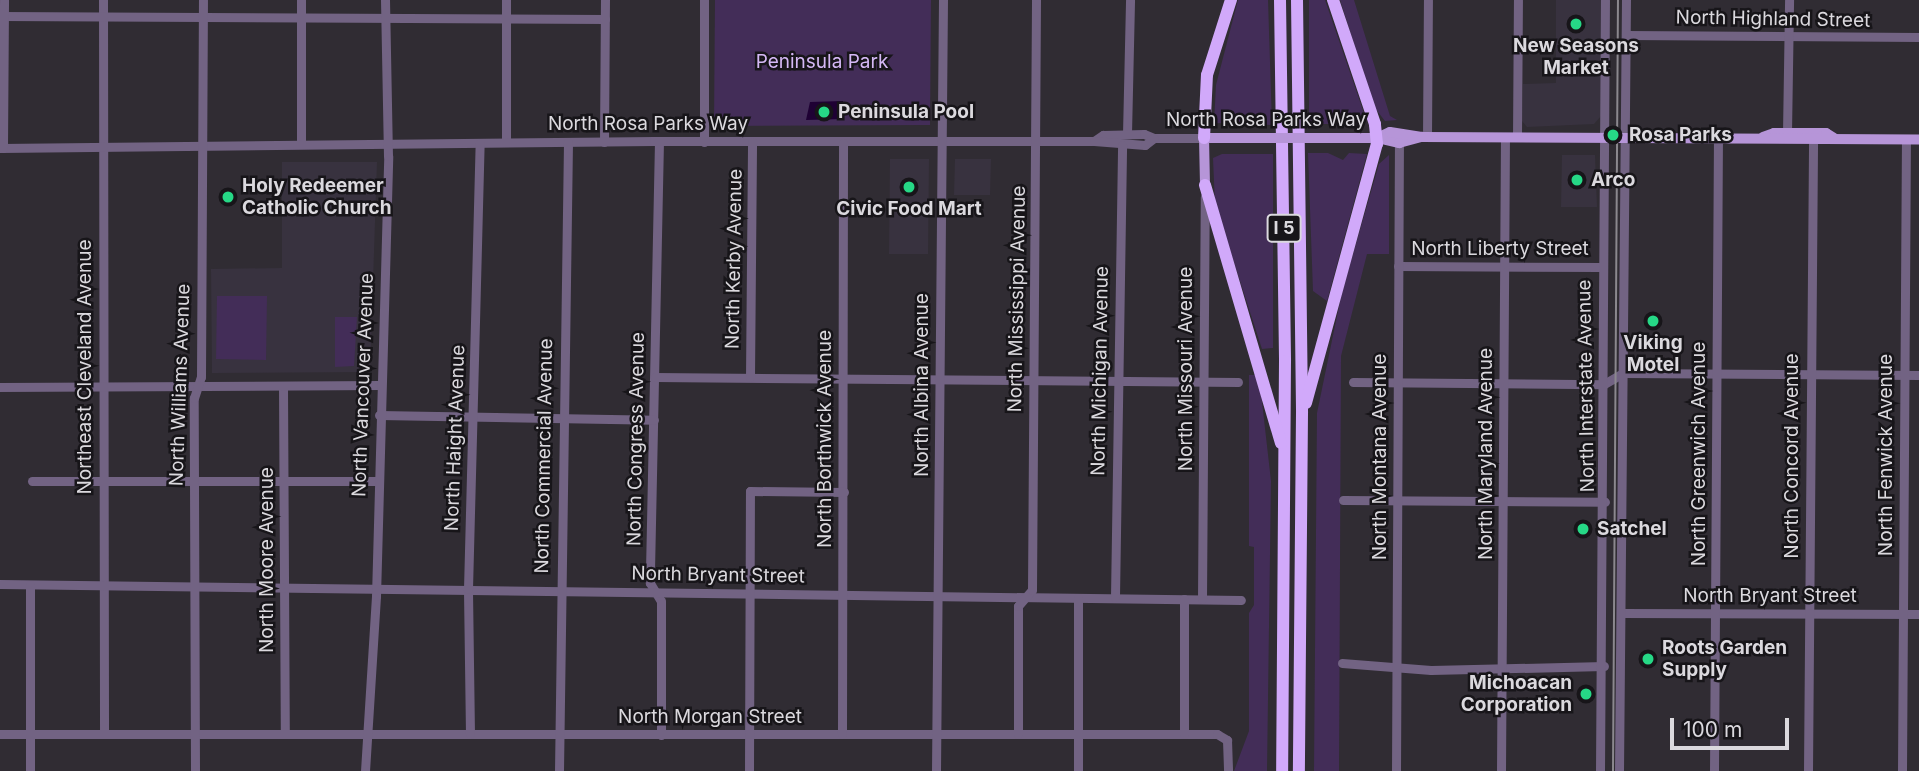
<!DOCTYPE html>
<style>
body{margin:0}
#map{position:relative;width:1919px;height:771px;overflow:hidden;background:#302c33;font-family:Inter,sans-serif}
div>[style]{position:absolute}
[style*='--x']{left:calc(var(--x)*1px);top:calc(var(--y)*1px);width:calc(var(--w)*1px);rotate:calc(var(--a)*1deg)}
.built>*{inset:0;background:#38323f}
.green>*{inset:0;background:#432d58}
.water>*{inset:0;background:#1f0134}
.minor>*{height:9px;margin:-4.5px;padding:0 4.5px;transform-origin:4.5px;border-radius:4.5px;background:#726383}
.major>*{height:10px;margin:-5px;padding:0 5px;transform-origin:5px;border-radius:5px;background:#b695d8}
.highway>*{height:12px;margin:-6px;padding:0 6px;transform-origin:6px;border-radius:6px;background:#d1a9fa}
.tram>*{height:2px;margin:-1px;padding:0 1px;transform-origin:1px;border-radius:1px;background:#8b888e}
.major-bridge>*{height:10px;margin:-5px;padding:0 5px;transform-origin:5px;border-radius:5px;background:#b695d8}
.dots>*{width:19px;height:19px;translate:-50% -50%;box-sizing:border-box;border:4px solid #171519;border-radius:50%}
span{translate:-50% -50%;white-space:nowrap;text-align:center;line-height:1.15;-webkit-text-stroke:5px #171519;paint-order:stroke}
.shield-label span{padding:2px 5px;background:#171519;border:2px solid;border-radius:5px;-webkit-text-stroke-width:0}
.shield-label{font-size:18px;color:#dbd9de;font-weight:700}
.street-label{font-size:19px;color:#dbd9de}
.poi-label{font-size:19px;color:#dbd9de;font-weight:700}
.left{translate:0 -50%;text-align:left}
.right{translate:-100% -50%;text-align:right}
.park-label{font-size:19px;color:#d5b8f5}
.scale{position:absolute;left:1670px;top:718px;width:119px;height:32px;box-sizing:border-box;border:4px solid #dbd9de;border-top:0;padding-left:9px;font-size:21px;line-height:24px;white-space:nowrap;color:#dbd9de;-webkit-text-stroke:5px #171519;paint-order:stroke}
</style>
<div id="map">
<div class="built">
<div style="clip-path:polygon(1556px 0,1601px 0,1601px 116px,1594px 124px,1527px 127px,1522px 121px,1523px 84px,1556px 83px)"></div>
<div style="clip-path:polygon(1562px 155px,1595px 155px,1597px 207px,1561px 207px)"></div>
<div style="clip-path:polygon(890px 159px,929px 159px,928px 254px,889px 254px)"></div>
<div style="clip-path:polygon(955px 159px,991px 159px,990px 195px,954px 195px)"></div>
<div style="clip-path:polygon(282px 162px,377px 162px,370px 372px,212px 373px,211px 269px,282px 268px)"></div>
</div>
<div class="green">
<div style="clip-path:polygon(715px 0,931px 0,930px 125px,714px 126px)"></div>
<div style="clip-path:polygon(1238px 0,1268px 0,1272px 125px,1214px 123px,1216px 85px)"></div>
<div style="clip-path:polygon(1309px 0,1325px 0,1365px 116px,1359px 124px,1309px 124px)"></div>
<div style="clip-path:polygon(1340px 0,1354px 0,1390px 116px,1397px 120px,1385px 121px,1374px 107px)"></div>
<div style="clip-path:polygon(1308px 153px,1328px 153px,1343px 160px,1349px 153px,1367px 154px,1327px 301px,1313px 291px)"></div>
<div style="clip-path:polygon(1222px 154px,1273px 154px,1273px 348px,1262px 349px,1215px 204px,1213px 158px)"></div>
<div style="clip-path:polygon(1389px 155px,1389px 254px,1367px 254px,1341px 356px,1339px 771px,1314px 771px,1317px 413px,1342px 292px,1379px 164px)"></div>
<div style="clip-path:polygon(217px 296px,267px 296px,266px 360px,216px 359px)"></div>
<div style="clip-path:polygon(335px 317px,357px 317px,354px 366px,335px 367px)"></div>
<div style="clip-path:polygon(1249px 375px,1256px 375px,1261px 393px,1271px 481px,1267px 771px,1234px 771px,1249px 731px,1249px 613px,1254px 605px,1254px 547px,1249px 546px)"></div>
</div>
<div class="water">
<div style="clip-path:polygon(843px 101px,843px 119px,806px 120px,810px 102px)"></div>
</div>
<div class="minor">
<div style="--x:103;--y:0;--w:734;--a:89.92"></div>
<div style="--x:0;--y:16;--w:605;--a:0.28"></div>
<div style="--x:1626;--y:35;--w:293;--a:0.4"></div>
<div style="--x:1787;--y:133;--w:133;--a:-89.1"></div>
<div style="--x:1127;--y:134;--w:134;--a:-88.7"></div>
<div style="--x:1427;--y:137;--w:137;--a:-89.6"></div>
<div style="--x:1517;--y:137;--w:137;--a:-89.6"></div>
<div style="--x:659;--y:141;--w:442;--a:91.2"></div>
<div style="--x:650;--y:583;--w:21;--a:59"></div>
<div style="--x:661;--y:601;--w:134;--a:90"></div>
<div style="--x:1094;--y:141;--w:11;--a:-34"></div>
<div style="--x:1103;--y:135;--w:41;--a:-1.4"></div>
<div style="--x:1144;--y:134;--w:11;--a:22"></div>
<div style="--x:1154;--y:138;--w:50;--a:0"></div>
<div style="--x:506;--y:142;--w:142;--a:-90"></div>
<div style="--x:604;--y:142;--w:142;--a:-89.6"></div>
<div style="--x:704;--y:142;--w:142;--a:-90"></div>
<div style="--x:301;--y:144;--w:144;--a:-90"></div>
<div style="--x:0;--y:148;--w:654;--a:-0.61"></div>
<div style="--x:654;--y:141;--w:440;--a:0"></div>
<div style="--x:1094;--y:141;--w:51;--a:4.5"></div>
<div style="--x:1145;--y:145;--w:11;--a:-38"></div>
<div style="--x:3;--y:148;--w:148;--a:-89.6"></div>
<div style="--x:1398;--y:266;--w:204;--a:0.3"></div>
<div style="--x:655;--y:377;--w:583;--a:0.49"></div>
<div style="--x:750;--y:377;--w:235;--a:-89.5"></div>
<div style="--x:1353;--y:382;--w:251;--a:0.5"></div>
<div style="--x:1604;--y:384;--w:22;--a:-30"></div>
<div style="--x:1623;--y:373;--w:296;--a:0.4"></div>
<div style="--x:283;--y:386;--w:348;--a:89.7"></div>
<div style="--x:0;--y:387;--w:380;--a:-0.3"></div>
<div style="--x:379;--y:415;--w:275;--a:1"></div>
<div style="--x:32;--y:481;--w:346;--a:0"></div>
<div style="--x:1343;--y:500;--w:262;--a:0.4"></div>
<div style="--x:0;--y:584;--w:1241;--a:0.74"></div>
<div style="--x:1115;--y:597;--w:452;--a:-89.1"></div>
<div style="--x:1202;--y:599;--w:402;--a:-89.6"></div>
<div style="--x:1622;--y:613;--w:297;--a:0.2"></div>
<div style="--x:1342;--y:663;--w:89;--a:4.5"></div>
<div style="--x:1431;--y:670;--w:173;--a:-1.3"></div>
<div style="--x:0;--y:734;--w:1217;--a:0"></div>
<div style="--x:1217;--y:734;--w:12;--a:31"></div>
<div style="--x:1227;--y:740;--w:31;--a:88"></div>
<div style="--x:470;--y:734;--w:145;--a:-90.8"></div>
<div style="--x:468;--y:589;--w:446;--a:-88.5"></div>
<div style="--x:842;--y:734;--w:591;--a:-89.9"></div>
<div style="--x:1018;--y:734;--w:128;--a:-90"></div>
<div style="--x:1018;--y:606;--w:21;--a:-49"></div>
<div style="--x:1032;--y:590;--w:590;--a:-89.61"></div>
<div style="--x:1184;--y:734;--w:135;--a:-90"></div>
<div style="--x:30;--y:771;--w:186;--a:-90"></div>
<div style="--x:195;--y:771;--w:373;--a:-90.2"></div>
<div style="--x:194;--y:398;--w:22;--a:-72"></div>
<div style="--x:201;--y:377;--w:377;--a:-89.7"></div>
<div style="--x:365;--y:771;--w:175;--a:-86.4"></div>
<div style="--x:376;--y:596;--w:440;--a:-88.4"></div>
<div style="--x:388;--y:156;--w:156;--a:-91.1"></div>
<div style="--x:559;--y:771;--w:629;--a:-89.18"></div>
<div style="--x:749;--y:771;--w:280;--a:-89.8"></div>
<div style="--x:750;--y:491;--w:94;--a:0.6"></div>
<div style="--x:936;--y:771;--w:771;--a:-89.48"></div>
<div style="--x:1078;--y:771;--w:173;--a:-90"></div>
<div style="--x:1396;--y:771;--w:628;--a:-89.73"></div>
<div style="--x:1501;--y:771;--w:634;--a:-89.64"></div>
<div style="--x:1600;--y:771;--w:771;--a:-89.63"></div>
<div style="--x:1619;--y:771;--w:771;--a:-89.48"></div>
<div style="--x:1714;--y:771;--w:635;--a:-89.64"></div>
<div style="--x:1808;--y:771;--w:629;--a:-89.54"></div>
<div style="--x:1902;--y:771;--w:632;--a:-89.64"></div>
</div>
<div class="major">
<div style="--x:1763;--y:137;--w:12;--a:-20"></div>
<div style="--x:1774;--y:133;--w:52;--a:0"></div>
<div style="--x:1826;--y:133;--w:9;--a:32"></div>
<div style="--x:1325;--y:138;--w:52;--a:0"></div>
<div style="--x:1377;--y:138;--w:23;--a:13"></div>
<div style="--x:1399;--y:143;--w:24;--a:-15"></div>
<div style="--x:1377;--y:138;--w:14;--a:-25"></div>
<div style="--x:1390;--y:132;--w:32;--a:9"></div>
<div style="--x:1422;--y:137;--w:497;--a:0.3"></div>
<div style="--x:1205;--y:185;--w:47;--a:-91.2"></div>
<div style="--x:1204;--y:138;--w:68;--a:0"></div>
</div>
<div class="highway">
<div style="--x:1280;--y:0;--w:361;--a:89.2"></div>
<div style="--x:1285;--y:361;--w:410;--a:90.4"></div>
<div style="--x:1297;--y:0;--w:413;--a:89.3"></div>
<div style="--x:1302;--y:413;--w:358;--a:90.5"></div>
<div style="--x:1204;--y:138;--w:63;--a:-87.3"></div>
<div style="--x:1207;--y:75;--w:79;--a:-72.3"></div>
<div style="--x:1205;--y:185;--w:269;--a:73.6"></div>
<div style="--x:1306;--y:403;--w:269;--a:-74.7"></div>
<div style="--x:1377;--y:144;--w:20;--a:-96"></div>
<div style="--x:1375;--y:124;--w:131;--a:-108.7"></div>
</div>
<div class="tram">
<div style="--x:1613;--y:771;--w:771;--a:-89.63"></div>
</div>
<div class="major-bridge">
<div style="--x:1272;--y:138;--w:53;--a:0"></div>
</div>
<div class="dots">
<div style="left:1576px;top:24px;background:#26d886"></div>
<div style="left:824px;top:112px;background:#26d886"></div>
<div style="left:1613px;top:135px;background:#26d886"></div>
<div style="left:1577px;top:180px;background:#26d886"></div>
<div style="left:909px;top:187px;background:#26d886"></div>
<div style="left:228px;top:197px;background:#26d886"></div>
<div style="left:1653px;top:321px;background:#26d886"></div>
<div style="left:1583px;top:529px;background:#26d886"></div>
<div style="left:1648px;top:659px;background:#26d886"></div>
<div style="left:1586px;top:694px;background:#26d886"></div>
</div>
<div class="shield-label">
<span style="left:1284px;top:228px">I 5</span>
</div>
<div class="street-label">
<span style="left:1773px;top:19px;rotate:1deg">North Highland Street</span>
<span style="left:1266px;top:120px">North Rosa Parks Way</span>
<span style="left:648px;top:124px">North Rosa Parks Way</span>
<span style="left:1500px;top:249px">North Liberty Street</span>
<span style="left:734px;top:259px;rotate:-89deg">North Kerby Avenue</span>
<span style="left:1017px;top:299px;rotate:-89deg">North Mississippi Avenue</span>
<span style="left:85px;top:367px;rotate:-90deg">Northeast Cleveland Avenue</span>
<span style="left:1186px;top:369px;rotate:-90deg">North Missouri Avenue</span>
<span style="left:1100px;top:371px;rotate:-89deg">North Michigan Avenue</span>
<span style="left:180px;top:385px;rotate:-88deg">North Williams Avenue</span>
<span style="left:363px;top:385px;rotate:-88deg">North Vancouver Avenue</span>
<span style="left:922px;top:385px;rotate:-90deg">North Albina Avenue</span>
<span style="left:1586px;top:386px;rotate:-91deg">North Interstate Avenue</span>
<span style="left:455px;top:438px;rotate:-88deg">North Haight Avenue</span>
<span style="left:636px;top:439px;rotate:-89deg">North Congress Avenue</span>
<span style="left:825px;top:439px;rotate:-90deg">North Borthwick Avenue</span>
<span style="left:1486px;top:454px;rotate:-90deg">North Maryland Avenue</span>
<span style="left:1699px;top:454px;rotate:-90deg">North Greenwich Avenue</span>
<span style="left:1886px;top:455px;rotate:-90deg">North Fenwick Avenue</span>
<span style="left:544px;top:456px;rotate:-89deg">North Commercial Avenue</span>
<span style="left:1792px;top:456px;rotate:-90deg">North Concord Avenue</span>
<span style="left:1380px;top:457px;rotate:-90deg">North Montana Avenue</span>
<span style="left:267px;top:560px;rotate:-90deg">North Moore Avenue</span>
<span style="left:718px;top:575px;rotate:1deg">North Bryant Street</span>
<span style="left:1770px;top:596px">North Bryant Street</span>
<span style="left:710px;top:717px">North Morgan Street</span>
</div>
<div class="poi-label">
<span style="left:1576px;top:57px">New Seasons<br>Market</span>
<span class="left" style="left:838px;top:112px">Peninsula Pool</span>
<span class="left" style="left:1629px;top:135px">Rosa Parks</span>
<span class="left" style="left:1591px;top:180px">Arco</span>
<span class="left" style="left:242px;top:197px">Holy Redeemer<br>Catholic Church</span>
<span style="left:909px;top:209px">Civic Food Mart</span>
<span style="left:1653px;top:354px">Viking<br>Motel</span>
<span class="left" style="left:1597px;top:529px">Satchel</span>
<span class="left" style="left:1662px;top:659px">Roots Garden<br>Supply</span>
<span class="right" style="left:1572px;top:694px">Michoacan<br>Corporation</span>
</div>
<div class="park-label">
<span style="left:822px;top:62px">Peninsula Park</span>
</div>
<div class="scale">100 m</div>
</div>
